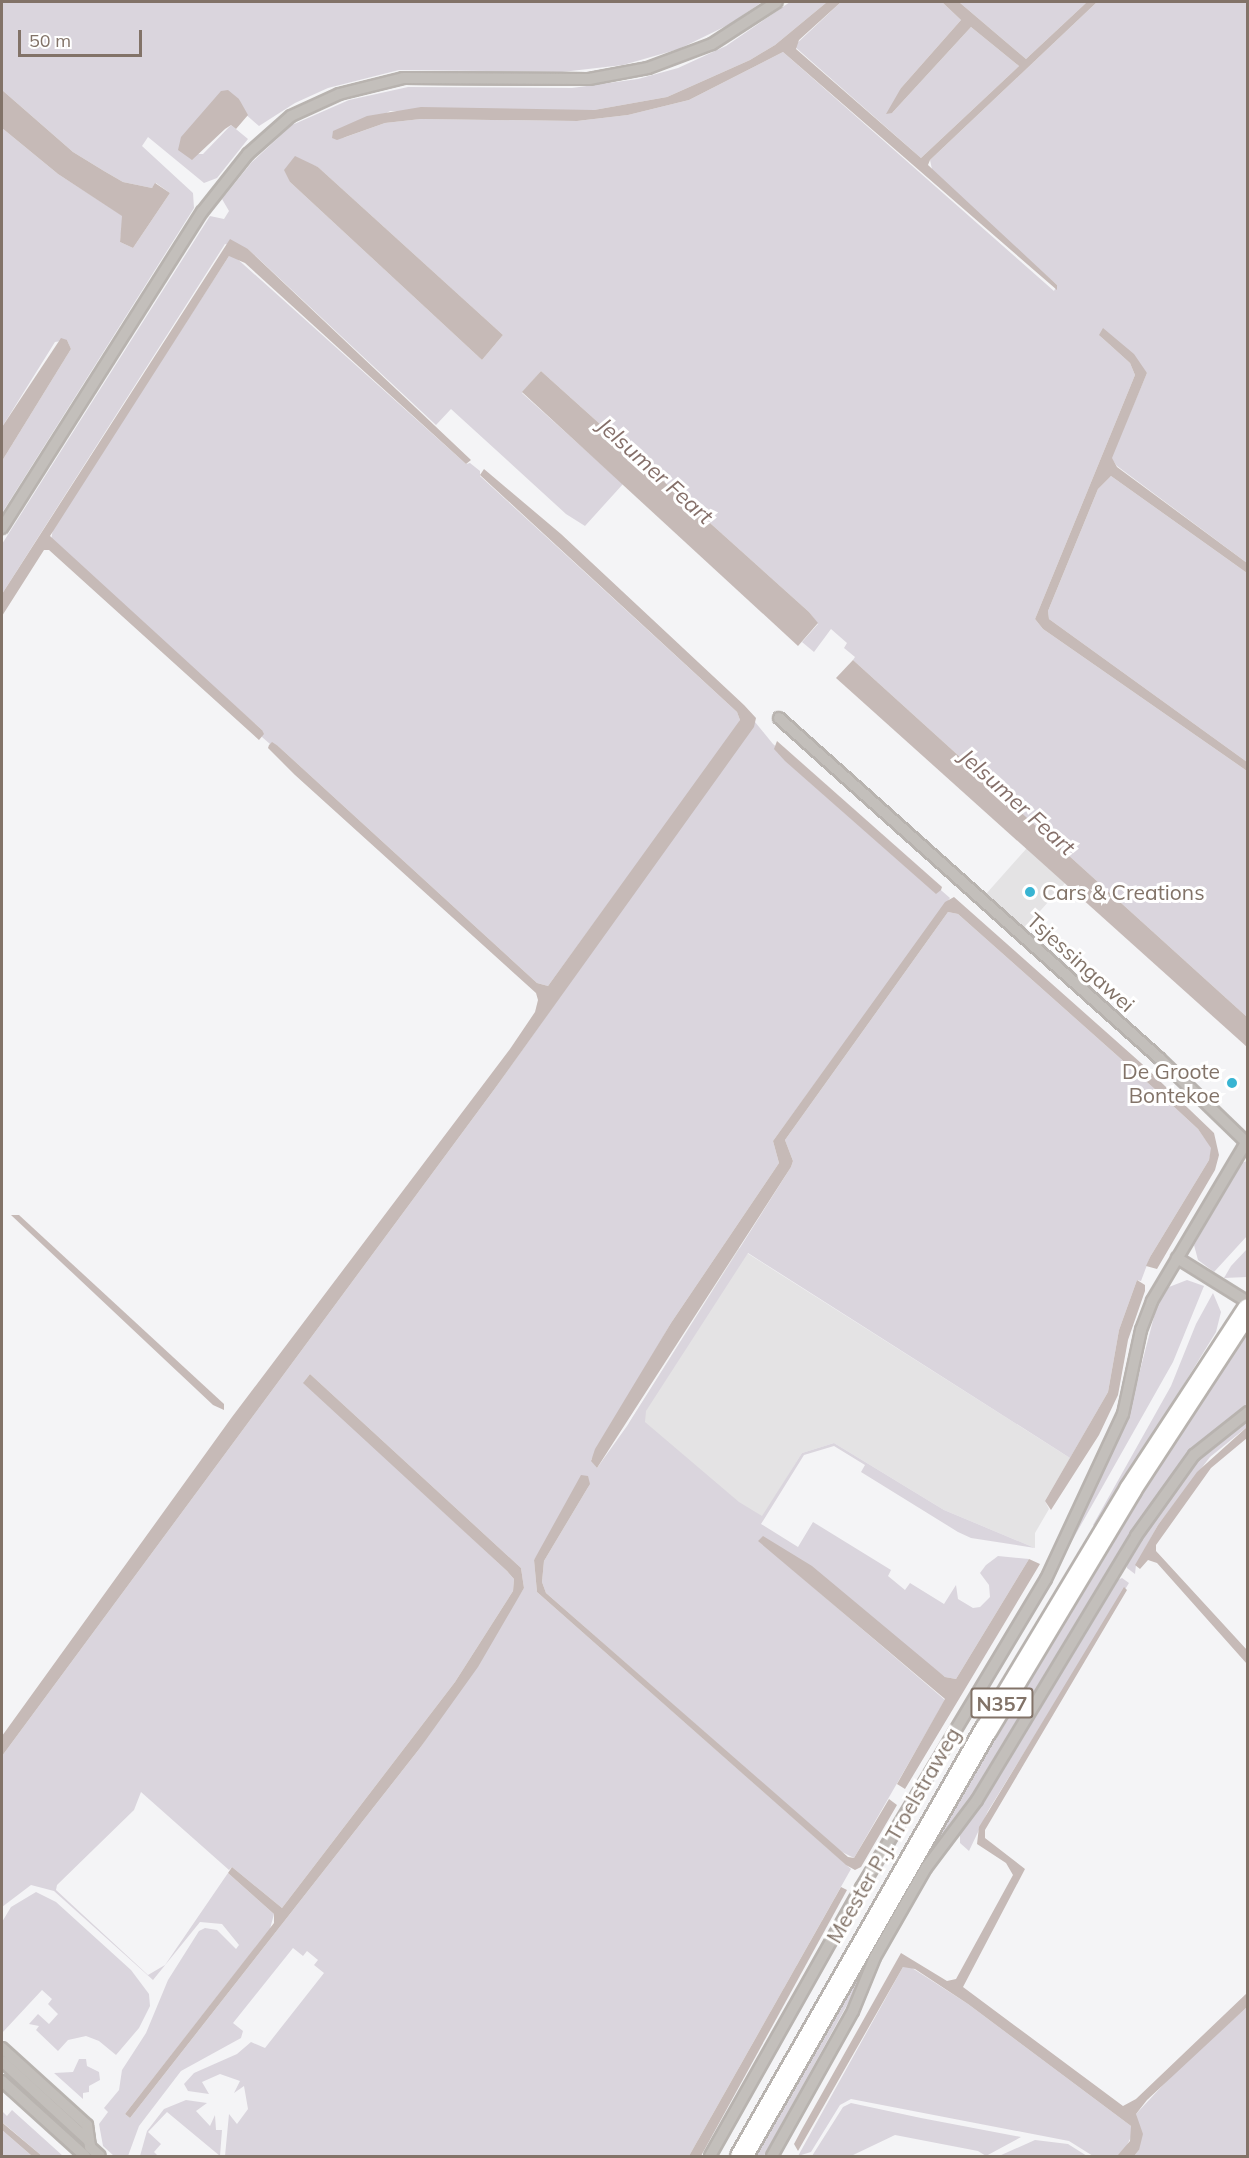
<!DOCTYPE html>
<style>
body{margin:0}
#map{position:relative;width:1249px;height:2158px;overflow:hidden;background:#f4f4f6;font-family:Mulish,sans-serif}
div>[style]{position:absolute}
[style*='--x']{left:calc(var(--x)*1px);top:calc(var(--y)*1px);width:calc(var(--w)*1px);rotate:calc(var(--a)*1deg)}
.built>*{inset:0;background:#e4e3e4}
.green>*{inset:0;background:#dad5dd}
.water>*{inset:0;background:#c6bab7}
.roads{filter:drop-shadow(2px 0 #b8b3af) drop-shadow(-2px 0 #b8b3af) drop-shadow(0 2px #b8b3af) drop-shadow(0 -2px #b8b3af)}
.minor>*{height:10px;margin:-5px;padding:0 5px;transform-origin:5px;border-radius:5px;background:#c3bfbb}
.major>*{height:21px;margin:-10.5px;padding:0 10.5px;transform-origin:10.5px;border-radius:10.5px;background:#fff}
.dots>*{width:16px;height:16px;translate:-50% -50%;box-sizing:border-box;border:3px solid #fff;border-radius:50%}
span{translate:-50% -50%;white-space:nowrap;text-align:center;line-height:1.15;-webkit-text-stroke:6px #fff;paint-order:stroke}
.shield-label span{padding:2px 4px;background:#fff;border:2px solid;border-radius:4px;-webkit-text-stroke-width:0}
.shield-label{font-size:20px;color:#827368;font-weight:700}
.poi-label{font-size:21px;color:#827368}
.left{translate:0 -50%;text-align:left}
.right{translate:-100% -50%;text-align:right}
.street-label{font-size:21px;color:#827368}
.water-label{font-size:22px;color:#856f69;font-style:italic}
.frame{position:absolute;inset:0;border:3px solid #827368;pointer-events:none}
.scale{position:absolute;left:18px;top:30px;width:124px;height:27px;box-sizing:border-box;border:3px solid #827368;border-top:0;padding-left:8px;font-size:18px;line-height:21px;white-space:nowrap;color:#827368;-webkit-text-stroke:4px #fff;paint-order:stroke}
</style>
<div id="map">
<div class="built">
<div style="clip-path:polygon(1027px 848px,1066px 882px,1024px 929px,986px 894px)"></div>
<div style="clip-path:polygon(739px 1248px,1070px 1458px,1045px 1501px,1049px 1509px,1035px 1533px,1035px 1548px,944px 1510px,834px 1443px,802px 1453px,753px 1532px,629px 1423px)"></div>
</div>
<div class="green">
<div style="clip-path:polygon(2px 2px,762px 2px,730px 24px,679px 49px,623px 65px,562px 72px,399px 70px,328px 88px,295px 103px,259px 126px,243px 112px,239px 99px,196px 154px,203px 154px,231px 125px,248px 139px,217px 178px,204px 183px,148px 137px,142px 146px,193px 193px,194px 208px,2px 513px,2px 461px,71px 349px,67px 340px,55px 342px,2px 427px,2px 128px,58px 174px,123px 216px,120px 242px,133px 248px,170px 193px,156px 183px,152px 188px,123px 182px,104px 171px,73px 152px,2px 90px)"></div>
<div style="clip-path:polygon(evenodd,790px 2px,827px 2px,775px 45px,750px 60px,667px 97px,594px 110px,390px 111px,343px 138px,385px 123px,421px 119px,577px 121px,628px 115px,689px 100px,783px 52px,1054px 291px,1057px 285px,933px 174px,930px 160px,1097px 2px,1247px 2px,1247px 563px,1117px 466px,1111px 458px,1147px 373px,1099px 335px,1130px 363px,1135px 375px,1035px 619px,1043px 629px,1247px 771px,1247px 1017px,853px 660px,855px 657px,844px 648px,847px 643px,831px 629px,814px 652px,802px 642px,818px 624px,809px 612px,541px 371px,522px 393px,623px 484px,585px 526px,566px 514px,451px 409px,436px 425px,248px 249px,225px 244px,2px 594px,2px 544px,210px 216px,224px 219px,229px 211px,222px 199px,252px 162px,292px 125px,349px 100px,408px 87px,572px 88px,638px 79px,678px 68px,726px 46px,790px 2px,301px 161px,318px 167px,503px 335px,482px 360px,290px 182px,289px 174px,301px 161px)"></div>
<div style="clip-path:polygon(841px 2px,942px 2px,961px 20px,901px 88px,892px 113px,971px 27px,1019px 66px,921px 158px,794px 46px)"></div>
<div style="clip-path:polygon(959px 2px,1087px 2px,1026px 59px)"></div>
<div style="clip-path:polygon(233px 255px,466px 464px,470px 463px,480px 471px,480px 476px,737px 712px,740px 720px,736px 728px,548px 986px,537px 983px,278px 746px,270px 744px,262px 737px,262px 730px,51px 541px,53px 528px,229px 256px)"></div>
<div style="clip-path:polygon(1111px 476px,1247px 573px,1247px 762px,1049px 619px,1048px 611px,1098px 489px)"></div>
<div style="clip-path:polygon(evenodd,755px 722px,773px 744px,950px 898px,773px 1141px,779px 1163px,671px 1323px,591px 1460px,597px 1468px,627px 1426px,791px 1167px,793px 1161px,785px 1140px,948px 912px,958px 914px,1157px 1091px,1198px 1129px,1212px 1148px,1209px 1160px,1150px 1257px,1141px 1281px,1137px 1280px,1119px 1330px,1108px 1392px,1070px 1458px,748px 1253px,646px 1411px,645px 1422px,739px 1502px,762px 1516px,802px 1453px,834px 1443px,944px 1510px,1035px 1548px,971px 1538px,958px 1532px,861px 1472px,865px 1465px,834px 1446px,804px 1455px,761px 1524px,798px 1547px,813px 1522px,891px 1570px,888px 1576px,905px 1590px,910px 1583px,944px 1604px,956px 1585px,958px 1599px,973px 1608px,980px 1607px,990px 1597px,989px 1585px,980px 1573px,986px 1565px,998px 1556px,1029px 1559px,956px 1679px,945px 1677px,763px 1537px,759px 1541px,945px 1700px,854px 1858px,840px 1851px,546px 1593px,542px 1582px,544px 1561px,590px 1484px,534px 1560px,537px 1592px,851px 1869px,689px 2156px,225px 2156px,229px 2114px,237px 2124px,248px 2109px,244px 2086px,234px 2093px,240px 2081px,220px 2074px,202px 2082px,209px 2094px,188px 2091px,184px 2084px,194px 2073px,237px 2054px,251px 2042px,265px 2048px,324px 1973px,314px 1965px,318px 1960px,307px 1951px,303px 1956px,293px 1948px,233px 2023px,243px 2031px,241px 2038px,181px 2071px,139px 2126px,128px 2156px,114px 2156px,103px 2146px,99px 2124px,108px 2112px,104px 2108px,119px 2090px,122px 2070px,146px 2033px,168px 1980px,199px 1931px,205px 1928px,217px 1930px,236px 1949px,239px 1945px,222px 1924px,200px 1922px,153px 1980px,54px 1891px,31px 1885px,2px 1907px,2px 1756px,496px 1087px,755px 722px,310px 1374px,521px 1568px,524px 1588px,420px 1748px,130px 2118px,125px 2114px,270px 1929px,274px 1914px,228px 1873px,165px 1965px,148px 1975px,56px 1890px,57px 1885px,134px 1810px,141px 1792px,229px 1870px,232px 1867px,282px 1908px,455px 1682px,513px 1591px,514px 1579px,507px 1571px,304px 1382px,310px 1374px)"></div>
<div style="clip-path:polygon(1247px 1161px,1247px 1236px,1214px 1272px,1198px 1260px,1194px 1245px,1241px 1163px)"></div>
<div style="clip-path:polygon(1247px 1249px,1247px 1277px,1224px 1278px,1231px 1266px)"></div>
<div style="clip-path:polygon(1187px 1280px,1204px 1286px,1173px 1362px,1069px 1546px,1129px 1413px,1157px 1305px,1169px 1287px)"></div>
<div style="clip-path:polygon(1213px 1293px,1221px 1312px,1216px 1332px,1096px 1527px,1093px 1525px,1171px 1386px,1196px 1324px)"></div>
<div style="clip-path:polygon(1247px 1335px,1247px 1405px,1189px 1451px,1135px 1526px,970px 1800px,926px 1857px,883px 1929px,853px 1994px,764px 2156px,751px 2156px,922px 1854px,1141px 1489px)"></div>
<div style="clip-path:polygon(1247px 1419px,1247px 1427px,1210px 1457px,1158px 1525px,1136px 1565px,1135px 1574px,1127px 1568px,1127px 1562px,1186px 1474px,1212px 1446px)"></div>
<div style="clip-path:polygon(1122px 1578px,1129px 1583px,988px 1811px,969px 1851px,960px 1843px,960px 1833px,1115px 1581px)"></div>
<div style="clip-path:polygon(36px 1892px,56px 1902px,131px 1970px,149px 1994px,150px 2006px,139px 2028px,116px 2055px,99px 2041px,86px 2036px,68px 2040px,58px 2051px,36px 2030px,39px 2026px,29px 2024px,38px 2014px,49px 2024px,58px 2014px,48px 2004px,52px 1999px,42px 1990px,2px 2033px,2px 1922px,11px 1907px)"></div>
<div style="clip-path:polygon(909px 1966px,968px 2004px,1131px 2126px,1133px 2133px,1126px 2147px,1117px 2156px,1093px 2156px,1069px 2141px,851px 2099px,840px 2105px,811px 2152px,798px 2156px,903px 1967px)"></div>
<div style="clip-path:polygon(1247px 2007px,1247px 2156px,1134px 2156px,1139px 2150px,1136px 2114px,1178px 2069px)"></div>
<div style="clip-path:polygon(79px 2059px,86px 2059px,87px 2066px,99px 2072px,100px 2080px,89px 2086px,89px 2092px,83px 2093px,83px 2099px,54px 2073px,73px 2072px)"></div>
<div style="clip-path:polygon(186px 2100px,207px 2103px,196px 2111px,210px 2126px,215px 2115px,216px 2130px,222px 2130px,220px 2156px,167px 2112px,148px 2132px,161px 2144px,154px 2152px,158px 2156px,140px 2156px,147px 2131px,164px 2109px)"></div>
<div style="clip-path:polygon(851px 2103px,921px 2118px,1021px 2137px,986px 2156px,978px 2151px,895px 2135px,851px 2156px,812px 2156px,843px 2107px)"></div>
<div style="clip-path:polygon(12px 2110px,63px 2156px,42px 2156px,2px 2122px,2px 2111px,7px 2116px)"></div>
<div style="clip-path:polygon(2px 2130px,32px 2156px,2px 2156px)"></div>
<div style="clip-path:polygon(1035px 2140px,1068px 2144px,1087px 2156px,999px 2156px)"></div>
</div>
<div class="water">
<div style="clip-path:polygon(827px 2px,841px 2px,799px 40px,796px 49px,921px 158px,1019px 66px,971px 27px,892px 113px,886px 114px,901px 88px,961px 20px,942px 2px,959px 2px,1026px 59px,1087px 2px,1097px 2px,930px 160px,928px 165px,1057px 285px,1057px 290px,783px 52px,689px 100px,628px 115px,577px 121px,421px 119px,385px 123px,337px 140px,332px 138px,333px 131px,367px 116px,421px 107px,594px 110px,667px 97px,750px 60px,775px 45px)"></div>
<div style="clip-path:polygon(2px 90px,73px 152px,104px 171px,123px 182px,152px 188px,155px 183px,170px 193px,133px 248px,120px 242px,122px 216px,58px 174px,2px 128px)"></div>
<div style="clip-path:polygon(228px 90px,239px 99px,248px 115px,236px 129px,231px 125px,225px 129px,192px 160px,178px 150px,181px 137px,221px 91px)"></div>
<div style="clip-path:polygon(295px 156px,318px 167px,503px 335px,482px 360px,290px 182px,284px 170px)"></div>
<div style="clip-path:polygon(230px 239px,248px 249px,471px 460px,466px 464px,245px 263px,229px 256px,50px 536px,262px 730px,264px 734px,259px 740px,49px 550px,44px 550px,2px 616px,2px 594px)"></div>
<div style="clip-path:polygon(1103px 328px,1134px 354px,1147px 373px,1112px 458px,1117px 467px,1247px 563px,1247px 573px,1111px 476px,1098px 489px,1048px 611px,1049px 619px,1247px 762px,1247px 771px,1043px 629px,1035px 619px,1135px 375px,1130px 363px,1099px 335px)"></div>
<div style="clip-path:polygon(61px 338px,67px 340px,71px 349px,2px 461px,2px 427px)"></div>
<div style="clip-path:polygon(541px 371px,809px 612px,818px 623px,798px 646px,522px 392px)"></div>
<div style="clip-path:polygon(484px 469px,561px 534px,744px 705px,756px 718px,754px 727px,496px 1087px,2px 1756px,2px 1736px,232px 1417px,510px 1049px,535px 1012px,538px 1000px,536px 993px,295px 775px,268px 748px,269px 745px,272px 742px,278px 746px,537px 983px,548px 986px,740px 720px,737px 712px,480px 475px)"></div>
<div style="clip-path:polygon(853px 660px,1247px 1017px,1247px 1047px,836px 678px)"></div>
<div style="clip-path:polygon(777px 741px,942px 887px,941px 890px,936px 894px,785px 761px,774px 749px)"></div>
<div style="clip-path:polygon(954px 897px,1141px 1063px,1214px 1133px,1219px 1155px,1215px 1170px,1157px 1269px,1146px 1266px,1150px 1257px,1209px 1160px,1211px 1148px,1198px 1129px,1157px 1091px,958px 914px,948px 912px,785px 1140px,793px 1161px,791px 1167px,597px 1468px,591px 1461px,595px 1449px,671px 1323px,779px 1163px,773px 1141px,945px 902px)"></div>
<div style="clip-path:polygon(11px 1215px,19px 1215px,224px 1404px,224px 1410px,213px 1405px)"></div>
<div style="clip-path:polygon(1137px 1280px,1145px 1285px,1145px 1291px,1128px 1340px,1118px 1395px,1099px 1435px,1051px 1510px,1045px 1501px,1108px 1392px,1119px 1330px)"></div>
<div style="clip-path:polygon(310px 1374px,521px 1568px,524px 1588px,478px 1667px,420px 1748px,130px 2118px,125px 2114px,274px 1923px,274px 1914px,228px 1873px,232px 1867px,282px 1908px,455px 1682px,513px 1591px,514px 1579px,507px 1571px,303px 1383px)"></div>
<div style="clip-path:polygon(1247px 1427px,1247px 1438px,1211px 1468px,1156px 1545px,1156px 1551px,1247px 1650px,1247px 1664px,1157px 1563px,1148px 1560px,1140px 1569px,1135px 1565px,1158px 1525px,1197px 1472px)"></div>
<div style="clip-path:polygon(581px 1475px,588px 1476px,590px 1484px,544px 1561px,542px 1582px,546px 1593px,848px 1857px,854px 1858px,889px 1799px,897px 1805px,861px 1867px,855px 1870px,846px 1865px,537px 1592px,534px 1560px)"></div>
<div style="clip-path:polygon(763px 1536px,812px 1566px,945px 1677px,956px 1679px,1029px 1559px,1040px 1564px,905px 1789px,897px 1784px,945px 1699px,758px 1541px)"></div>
<div style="clip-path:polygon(1124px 1587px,1127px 1590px,985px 1830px,985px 1838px,1025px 1869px,963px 1987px,1123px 2106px,1136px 2099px,1247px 1993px,1247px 2007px,1147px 2100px,1136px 2114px,1143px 2134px,1139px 2150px,1134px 2156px,1117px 2156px,1130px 2141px,1131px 2126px,968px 2004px,915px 1969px,903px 1967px,798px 2151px,794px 2144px,802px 2129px,901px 1953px,947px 1981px,956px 1979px,1013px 1875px,1006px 1863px,977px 1844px,979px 1827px)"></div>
<div style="clip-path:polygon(841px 1887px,847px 1890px,701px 2156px,689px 2156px)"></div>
<div style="clip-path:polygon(2px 2122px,5px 2125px,42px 2156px,32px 2156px,2px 2130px)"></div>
</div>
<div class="roads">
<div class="minor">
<div style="--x:2;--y:528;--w:374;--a:-57.7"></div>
<div style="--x:202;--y:212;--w:74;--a:-51.6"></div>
<div style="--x:248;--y:154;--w:57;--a:-41.5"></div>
<div style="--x:291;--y:116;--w:53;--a:-24.6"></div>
<div style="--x:339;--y:94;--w:66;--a:-14"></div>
<div style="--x:403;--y:78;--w:186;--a:0.3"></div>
<div style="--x:589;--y:79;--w:60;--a:-10.6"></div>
<div style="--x:648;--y:68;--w:68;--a:-20.6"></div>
<div style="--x:712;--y:44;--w:77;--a:-32.9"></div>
<div style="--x:779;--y:718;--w:510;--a:41.82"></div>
<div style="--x:1159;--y:1058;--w:124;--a:44"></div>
<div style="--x:1177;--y:1258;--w:84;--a:31.8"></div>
<div style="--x:2;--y:2048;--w:115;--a:42.2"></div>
<div style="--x:87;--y:2125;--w:22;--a:82"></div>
<div style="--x:90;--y:2147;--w:13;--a:42"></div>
<div style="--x:2;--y:2061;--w:118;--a:42.6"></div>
<div style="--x:2;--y:2081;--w:112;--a:42.1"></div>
<div style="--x:710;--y:2156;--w:308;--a:-60.6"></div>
<div style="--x:861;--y:1888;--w:360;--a:-59.1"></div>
<div style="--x:1046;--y:1579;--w:182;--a:-65"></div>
<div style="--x:1123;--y:1414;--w:86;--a:-77.9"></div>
<div style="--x:1141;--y:1330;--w:31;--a:-69"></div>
<div style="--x:1152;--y:1301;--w:184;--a:-59.3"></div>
<div style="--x:772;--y:2156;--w:166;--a:-60.8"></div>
<div style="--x:853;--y:2011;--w:58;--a:-67.8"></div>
<div style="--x:875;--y:1957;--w:103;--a:-60.2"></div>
<div style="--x:926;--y:1868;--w:85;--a:-53.1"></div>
<div style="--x:977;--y:1800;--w:308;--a:-58.9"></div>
<div style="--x:1136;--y:1536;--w:100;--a:-54.4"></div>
<div style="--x:1194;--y:1455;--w:69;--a:-38.5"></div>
</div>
<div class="major">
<div style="--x:741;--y:2156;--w:492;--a:-60.2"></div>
<div style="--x:986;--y:1729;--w:280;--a:-59"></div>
<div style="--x:1130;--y:1489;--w:215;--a:-56.8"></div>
</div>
</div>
<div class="dots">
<div style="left:1030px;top:892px;background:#38b4d2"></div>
<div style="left:1232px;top:1083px;background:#38b4d2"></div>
</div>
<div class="shield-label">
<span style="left:1002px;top:1703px">N357</span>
</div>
<div class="poi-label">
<span class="left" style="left:1042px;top:892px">Cars &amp; Creations</span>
<span class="right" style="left:1220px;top:1083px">De Groote<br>Bontekoe</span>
</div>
<div class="street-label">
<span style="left:1081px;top:962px;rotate:42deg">Tsjessingawei</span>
<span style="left:893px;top:1835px;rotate:-60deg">Meester P.J. Troelstraweg</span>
</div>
<div class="water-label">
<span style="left:655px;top:471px;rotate:42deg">Jelsumer Feart</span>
<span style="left:1017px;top:802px;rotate:42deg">Jelsumer Feart</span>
</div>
<div class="frame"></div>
<div class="scale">50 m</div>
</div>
